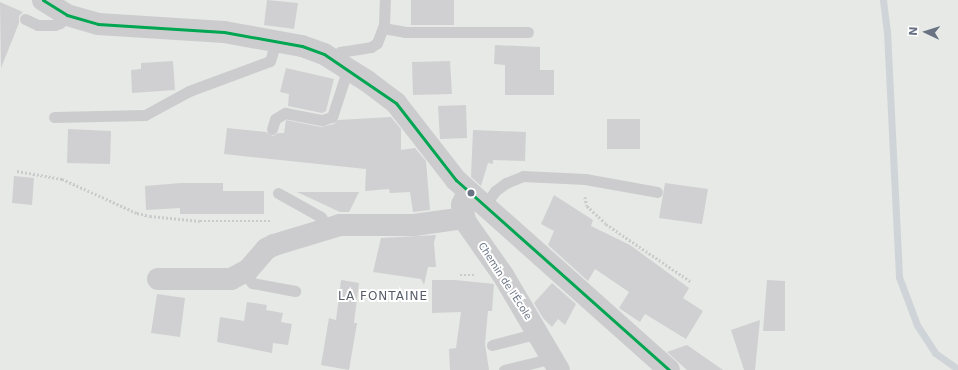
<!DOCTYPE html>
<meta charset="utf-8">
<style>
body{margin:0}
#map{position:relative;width:958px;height:370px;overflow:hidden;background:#f7f7f7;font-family:"DejaVu Sans",sans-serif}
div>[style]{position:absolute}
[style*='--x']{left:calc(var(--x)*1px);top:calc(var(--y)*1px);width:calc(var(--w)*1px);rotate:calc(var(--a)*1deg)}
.green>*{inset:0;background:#e6e9e5}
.stream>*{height:7px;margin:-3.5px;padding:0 3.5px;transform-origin:3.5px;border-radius:3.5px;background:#cfd4d8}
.building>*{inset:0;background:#d0d0d2}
.path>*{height:2.5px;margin-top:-1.25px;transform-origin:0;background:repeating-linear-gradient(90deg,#cacbcc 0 2px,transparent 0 4px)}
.service>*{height:11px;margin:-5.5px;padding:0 5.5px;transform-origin:5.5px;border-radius:5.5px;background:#ccccce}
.minor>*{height:22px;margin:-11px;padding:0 11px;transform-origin:11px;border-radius:11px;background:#ccccce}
.tertiary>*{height:22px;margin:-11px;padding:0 11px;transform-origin:11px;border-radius:11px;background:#ccccce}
.bus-1>*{height:3px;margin:-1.5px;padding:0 1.5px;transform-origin:1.5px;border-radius:1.5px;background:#00a651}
.dots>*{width:11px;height:11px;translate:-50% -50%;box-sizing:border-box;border:2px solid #fff;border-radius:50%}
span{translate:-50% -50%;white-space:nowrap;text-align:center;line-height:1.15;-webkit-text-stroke:4px #fff;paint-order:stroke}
.street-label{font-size:10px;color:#6a7384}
.quarter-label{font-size:12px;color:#575e69;letter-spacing:1px}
.north{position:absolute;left:906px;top:12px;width:40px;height:40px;-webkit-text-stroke:3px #fff;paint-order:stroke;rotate:274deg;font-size:11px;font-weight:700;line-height:16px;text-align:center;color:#6a7384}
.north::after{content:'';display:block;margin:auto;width:14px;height:18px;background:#6a7384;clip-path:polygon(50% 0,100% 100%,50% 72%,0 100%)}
</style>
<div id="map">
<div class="green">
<div style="clip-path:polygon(0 0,958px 0,958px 370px,0 370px)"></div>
</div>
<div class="stream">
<div style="--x:883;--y:0;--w:31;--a:83"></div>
<div style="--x:887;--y:31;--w:246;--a:87.2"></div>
<div style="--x:899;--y:277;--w:51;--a:69.4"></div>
<div style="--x:917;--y:325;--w:33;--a:57"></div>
<div style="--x:935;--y:353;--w:28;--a:35"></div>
</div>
<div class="building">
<div style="clip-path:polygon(267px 0,298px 3px,294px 29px,264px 25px)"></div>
<div style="clip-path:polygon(411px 0,454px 0,454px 25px,411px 25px)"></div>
<div style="clip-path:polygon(0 2px,23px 12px,19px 16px,19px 23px,1px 68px)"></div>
<div style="clip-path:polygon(495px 45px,540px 47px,540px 70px,554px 70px,554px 95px,505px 95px,505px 65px,494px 64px)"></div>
<div style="clip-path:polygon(173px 61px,175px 90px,132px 93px,131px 70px,141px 69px,141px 63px)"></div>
<div style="clip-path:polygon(450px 61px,452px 94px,413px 95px,412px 62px)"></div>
<div style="clip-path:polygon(286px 68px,334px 79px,326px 111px,322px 113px,288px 106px,289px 94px,280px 92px)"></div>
<div style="clip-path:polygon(466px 105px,467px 138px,440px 139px,438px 106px)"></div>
<div style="clip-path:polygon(391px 117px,401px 129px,401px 150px,415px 148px,426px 161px,430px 210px,413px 212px,410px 192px,390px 193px,389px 189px,365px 191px,366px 169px,224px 154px,227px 128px,266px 132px,273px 136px,278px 133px,284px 133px,286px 120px,321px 127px,334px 124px,338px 120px)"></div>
<div style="clip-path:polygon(607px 119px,640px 119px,640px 149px,607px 149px)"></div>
<div style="clip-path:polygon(68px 129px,111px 131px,110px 164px,67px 163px)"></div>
<div style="clip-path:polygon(473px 130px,526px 132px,525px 161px,493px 160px,493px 164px,488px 163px,481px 186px,471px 177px)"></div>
<div style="clip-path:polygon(14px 176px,34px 178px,32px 205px,12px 203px)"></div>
<div style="clip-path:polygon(181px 183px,223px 183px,223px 191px,264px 191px,264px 214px,180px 214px,180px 208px,146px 210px,145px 186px)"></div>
<div style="clip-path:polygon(665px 183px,708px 189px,702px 224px,659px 218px)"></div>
<div style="clip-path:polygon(297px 192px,359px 192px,349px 212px,340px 212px)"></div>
<div style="clip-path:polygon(554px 195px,593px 220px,591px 226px,630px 245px,689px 288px,683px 298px,703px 311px,686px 339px,645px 314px,640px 322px,619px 308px,629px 292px,595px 269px,588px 281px,548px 245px,554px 231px,541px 224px)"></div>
<div style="clip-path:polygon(436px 235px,434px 243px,436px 267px,428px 267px,424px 285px,421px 279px,373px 272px,381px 238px)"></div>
<div style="clip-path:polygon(341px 280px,359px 283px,354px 323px,357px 323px,349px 370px,321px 365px,329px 318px,336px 320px)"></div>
<div style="clip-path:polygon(432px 280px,455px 280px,494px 284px,492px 311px,488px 311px,485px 344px,489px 370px,450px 370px,449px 349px,456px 348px,461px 312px,432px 313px)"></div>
<div style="clip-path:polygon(767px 280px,785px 281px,785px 331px,763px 331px)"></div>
<div style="clip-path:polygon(552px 283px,576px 304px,565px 325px,558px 319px,552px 327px,543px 318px,534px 303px)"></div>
<div style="clip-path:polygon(157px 294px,185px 298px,180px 337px,151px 333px)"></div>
<div style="clip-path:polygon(247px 302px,267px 305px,266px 310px,283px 313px,281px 322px,292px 324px,288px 345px,273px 343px,272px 353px,217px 342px,220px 317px,244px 321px)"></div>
<div style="clip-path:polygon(760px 320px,755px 370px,744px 370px,731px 330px)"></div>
<div style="clip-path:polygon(687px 345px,723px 370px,687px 370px,667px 352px)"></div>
</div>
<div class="path">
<div style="--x:17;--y:171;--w:46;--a:10.1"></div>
<div style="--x:62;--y:179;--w:82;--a:24.4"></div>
<div style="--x:137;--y:213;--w:13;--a:13"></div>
<div style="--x:150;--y:216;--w:50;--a:5.7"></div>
<div style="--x:200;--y:221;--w:71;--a:0"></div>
<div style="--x:585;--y:197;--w:9;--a:77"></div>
<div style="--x:587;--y:206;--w:26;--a:43"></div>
<div style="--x:606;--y:224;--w:102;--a:34.2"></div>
<div style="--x:460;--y:275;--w:15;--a:0"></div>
</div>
<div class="service">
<div style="--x:25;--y:19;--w:14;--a:25"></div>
<div style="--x:38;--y:25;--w:16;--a:0"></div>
<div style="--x:54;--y:25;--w:6;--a:-18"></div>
<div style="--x:60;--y:23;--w:11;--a:-56"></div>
<div style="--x:383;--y:28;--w:23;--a:10"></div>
<div style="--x:406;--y:32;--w:122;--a:0"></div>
<div style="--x:334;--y:60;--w:10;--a:-53"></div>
<div style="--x:340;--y:52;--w:31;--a:-9"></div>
<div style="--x:371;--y:47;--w:7;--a:-34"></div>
<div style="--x:377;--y:43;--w:19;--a:-69"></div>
<div style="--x:384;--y:25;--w:25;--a:-88"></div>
<div style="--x:54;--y:117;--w:91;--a:-1.3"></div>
<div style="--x:145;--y:115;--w:50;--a:-28.6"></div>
<div style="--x:189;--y:91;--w:86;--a:-20.3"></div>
<div style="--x:270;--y:61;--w:21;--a:-73"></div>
<div style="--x:272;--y:129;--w:10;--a:-73"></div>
<div style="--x:275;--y:119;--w:12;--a:-31"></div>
<div style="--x:285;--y:113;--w:38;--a:11"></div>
<div style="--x:322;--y:120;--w:10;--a:-17"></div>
<div style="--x:332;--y:117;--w:52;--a:-71.9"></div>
<div style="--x:278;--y:193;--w:49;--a:29.2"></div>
<div style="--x:321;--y:217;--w:6;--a:59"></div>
<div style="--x:485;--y:205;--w:17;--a:-54"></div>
<div style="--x:495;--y:191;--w:14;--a:-36"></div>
<div style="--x:506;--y:183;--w:18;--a:-22"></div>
<div style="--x:523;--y:176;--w:62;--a:2.8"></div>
<div style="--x:585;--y:179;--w:73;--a:10.2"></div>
<div style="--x:244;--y:273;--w:13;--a:51"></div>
<div style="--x:252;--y:283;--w:44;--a:10.5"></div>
<div style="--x:492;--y:345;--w:48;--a:-14.6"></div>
<div style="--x:504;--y:370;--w:50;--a:-13.8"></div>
</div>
<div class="minor">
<div style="--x:468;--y:192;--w:14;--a:115"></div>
<div style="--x:462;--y:205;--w:16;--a:79"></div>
<div style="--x:465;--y:221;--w:66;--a:54.9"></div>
<div style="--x:503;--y:275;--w:110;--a:59.5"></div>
<div style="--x:158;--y:279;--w:73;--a:0"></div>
<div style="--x:231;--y:279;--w:19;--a:-28"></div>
<div style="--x:248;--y:270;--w:28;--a:-49"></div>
<div style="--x:266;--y:249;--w:9;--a:-27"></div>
<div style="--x:274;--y:245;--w:69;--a:-16.9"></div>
<div style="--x:340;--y:225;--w:74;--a:0"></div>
<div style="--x:414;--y:225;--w:50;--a:-8"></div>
</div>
<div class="tertiary">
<div style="--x:43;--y:0;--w:28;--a:32"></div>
<div style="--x:67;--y:15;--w:32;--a:16"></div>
<div style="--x:98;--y:24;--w:126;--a:3.6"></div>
<div style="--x:224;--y:32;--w:79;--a:10.2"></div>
<div style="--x:302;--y:46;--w:23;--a:20"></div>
<div style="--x:324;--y:54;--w:51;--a:32.1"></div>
<div style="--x:367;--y:81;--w:36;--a:37"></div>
<div style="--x:396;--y:103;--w:98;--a:52.1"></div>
<div style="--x:456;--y:180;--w:285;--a:41.7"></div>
</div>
<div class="bus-1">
<div style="--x:43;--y:0;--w:28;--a:32"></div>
<div style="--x:67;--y:15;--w:32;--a:16"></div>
<div style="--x:98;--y:24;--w:126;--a:3.6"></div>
<div style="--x:224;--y:32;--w:79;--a:10.2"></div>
<div style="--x:302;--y:46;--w:23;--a:20"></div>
<div style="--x:324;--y:54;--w:87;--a:34.2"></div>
<div style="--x:396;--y:103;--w:98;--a:52.1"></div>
<div style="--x:456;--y:180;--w:285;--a:41.7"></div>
</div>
<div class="dots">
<div style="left:471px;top:193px;background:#6a7384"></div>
</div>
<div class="street-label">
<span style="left:505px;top:281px;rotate:57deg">Chemin de l'École</span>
</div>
<div class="quarter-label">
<span style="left:383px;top:297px">LA FONTAINE</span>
</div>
<div class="north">N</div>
</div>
